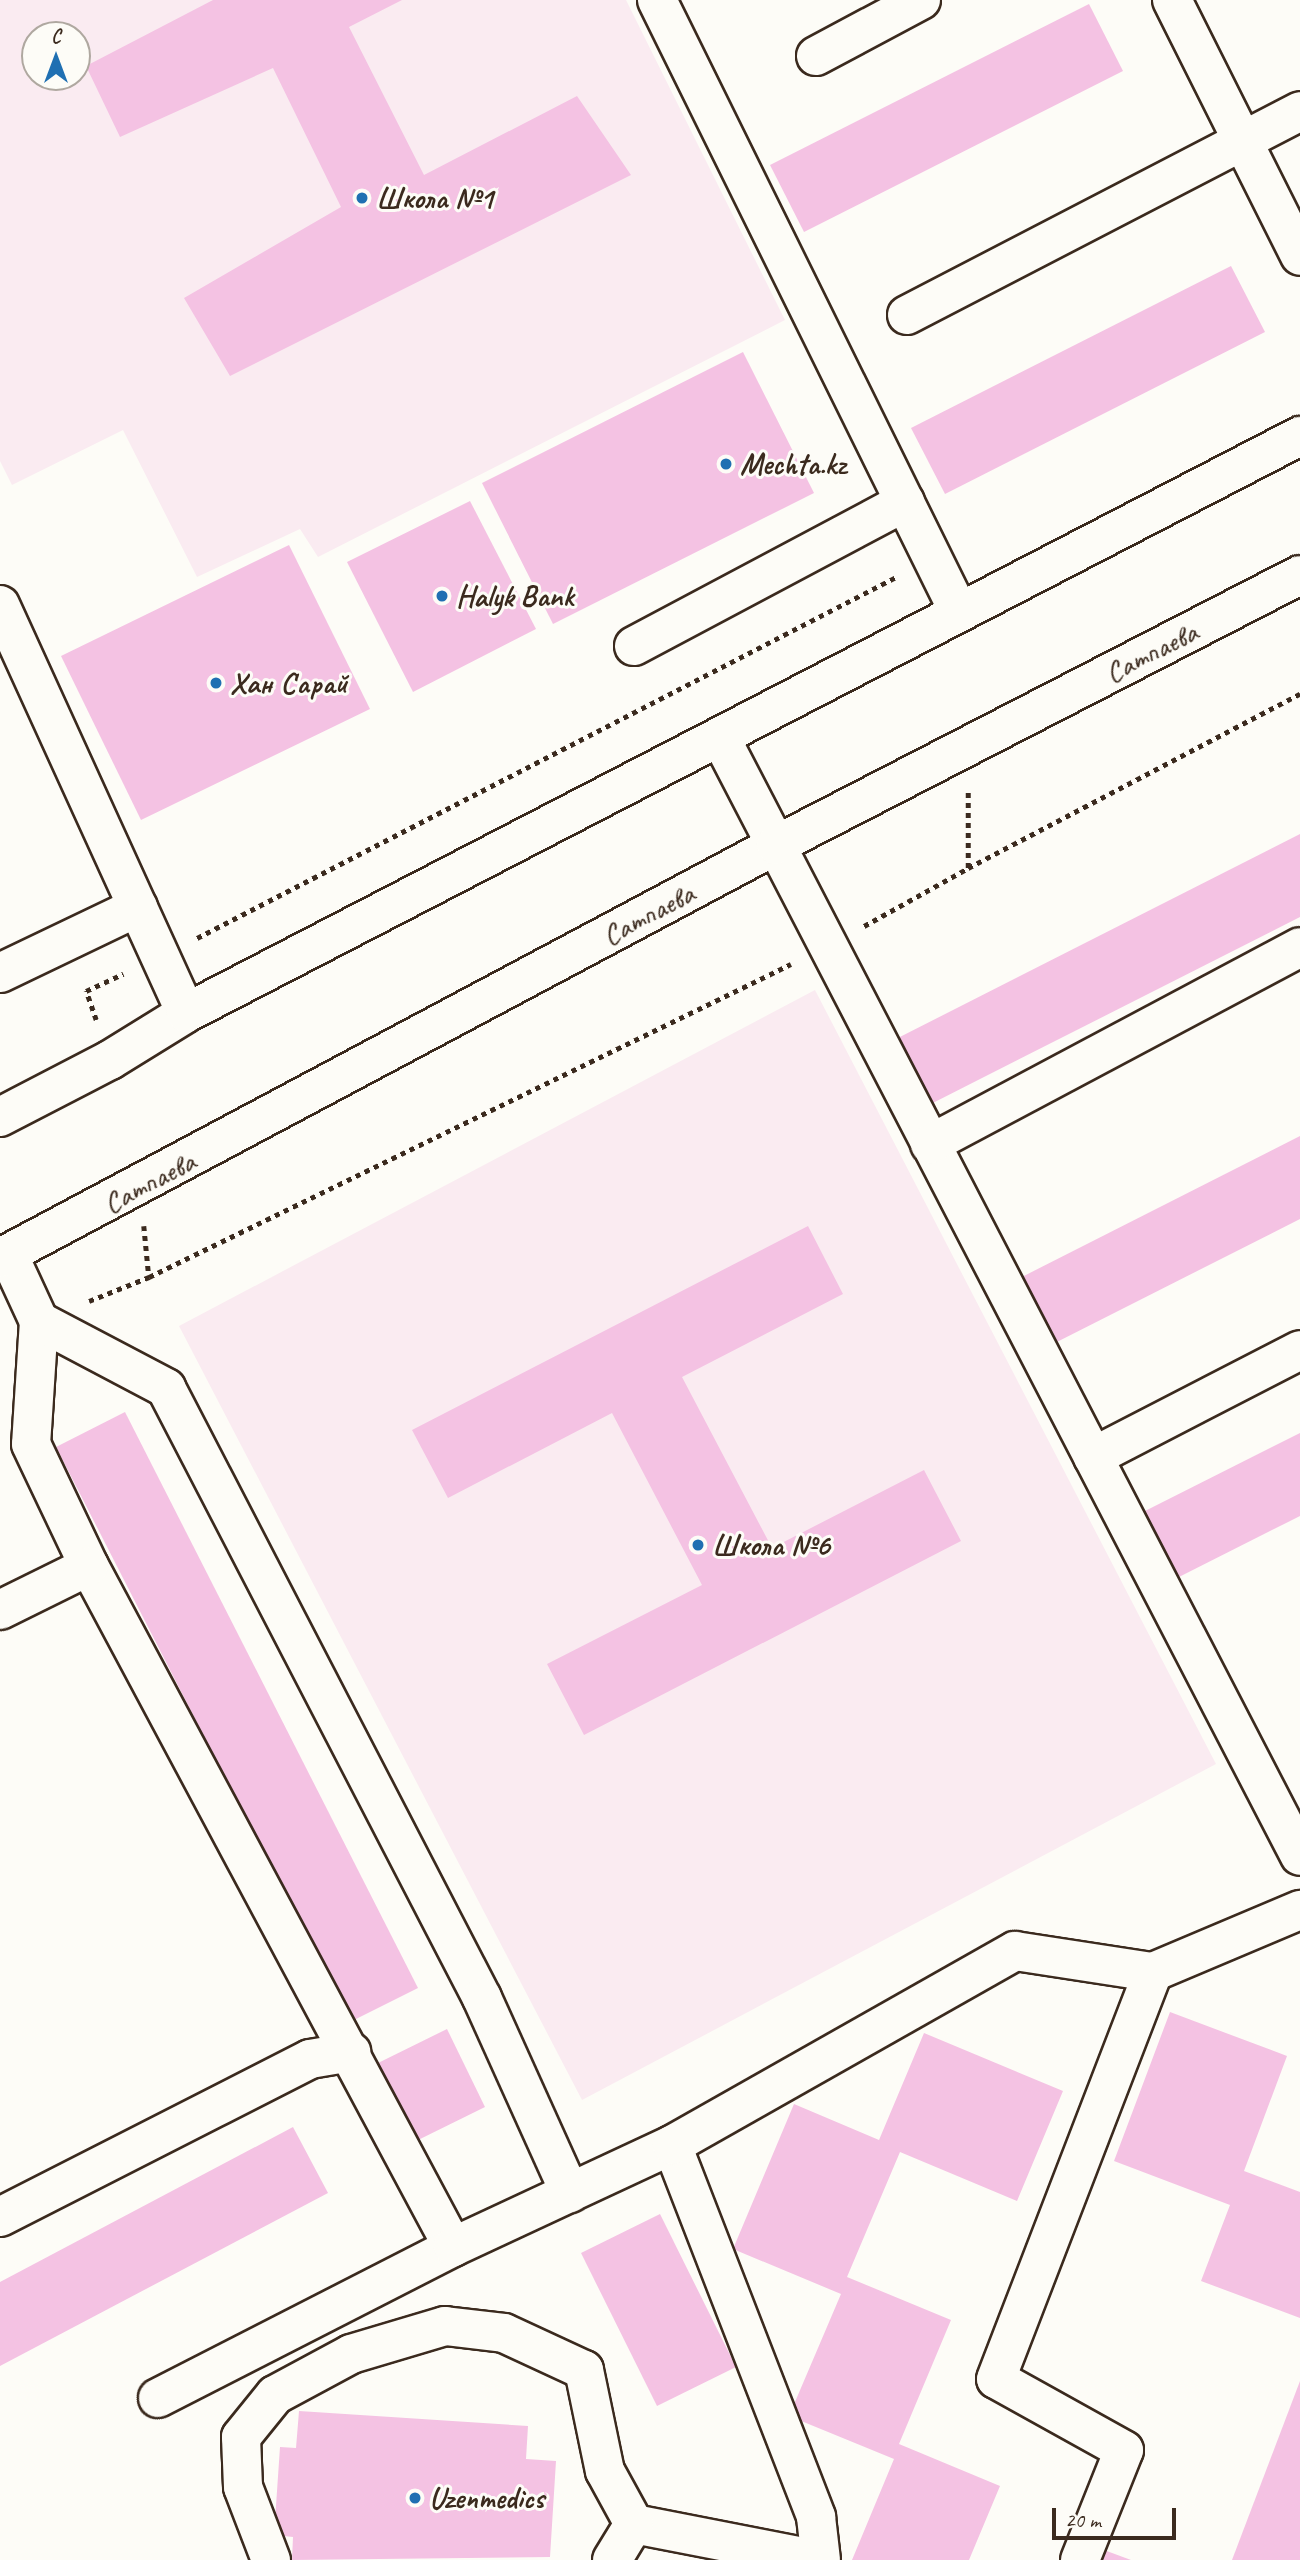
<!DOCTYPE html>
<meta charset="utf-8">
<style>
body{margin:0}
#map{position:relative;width:1300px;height:2560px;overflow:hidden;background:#fdfcf7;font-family:Caveat,sans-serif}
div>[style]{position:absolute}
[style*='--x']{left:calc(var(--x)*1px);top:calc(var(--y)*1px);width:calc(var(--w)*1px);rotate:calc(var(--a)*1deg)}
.built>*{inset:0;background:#faebf1}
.building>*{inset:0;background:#f4c2e3}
.path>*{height:4.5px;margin-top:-2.25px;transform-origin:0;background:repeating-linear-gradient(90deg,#3b2a1e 0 5px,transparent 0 10px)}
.roads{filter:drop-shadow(2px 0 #3b2a1e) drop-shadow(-2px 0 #3b2a1e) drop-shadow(0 2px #3b2a1e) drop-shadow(0 -2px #3b2a1e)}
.minor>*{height:38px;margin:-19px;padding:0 19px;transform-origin:19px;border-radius:19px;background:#fdfcf7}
.dots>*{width:19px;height:19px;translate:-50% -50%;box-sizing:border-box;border:4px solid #fdfcf7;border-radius:50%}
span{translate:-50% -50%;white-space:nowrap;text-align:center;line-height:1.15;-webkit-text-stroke:6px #fdfcf7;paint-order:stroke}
.poi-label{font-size:30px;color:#3b2a1e;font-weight:700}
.left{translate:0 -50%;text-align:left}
.street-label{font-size:30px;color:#3b2a1e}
.north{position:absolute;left:21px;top:21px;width:70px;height:70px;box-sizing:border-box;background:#fdfcf7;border:2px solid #afa8a0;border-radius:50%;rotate:0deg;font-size:19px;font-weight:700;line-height:28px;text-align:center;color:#3b2a1e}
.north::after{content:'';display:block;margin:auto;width:24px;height:32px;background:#1f6fb2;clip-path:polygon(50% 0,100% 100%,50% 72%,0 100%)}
.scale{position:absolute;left:1052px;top:2508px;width:124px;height:32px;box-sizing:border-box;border:4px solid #3b2a1e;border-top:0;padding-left:9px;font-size:21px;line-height:24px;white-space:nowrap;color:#3b2a1e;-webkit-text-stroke:5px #fdfcf7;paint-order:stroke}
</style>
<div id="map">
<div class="built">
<div style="clip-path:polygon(evenodd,0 0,626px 0,785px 320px,318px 557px,300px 529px,197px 577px,123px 430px,12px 485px,0 461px,0 0,35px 35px,77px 35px,77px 77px,35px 77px,35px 35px)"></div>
<div style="clip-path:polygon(815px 990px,1216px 1764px,582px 2100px,179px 1326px)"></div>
</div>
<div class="building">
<div style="clip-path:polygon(213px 0,402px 0,349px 27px,424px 175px,577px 96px,631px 175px,230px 376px,184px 298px,341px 207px,273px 68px,120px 137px,86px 66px)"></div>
<div style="clip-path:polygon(1089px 4px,1123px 71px,804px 232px,770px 165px)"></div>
<div style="clip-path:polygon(1231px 266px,1265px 332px,945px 494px,911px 428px)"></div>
<div style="clip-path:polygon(743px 352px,814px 493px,553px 624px,482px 483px)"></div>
<div style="clip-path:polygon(470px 501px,536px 629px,413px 692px,347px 562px)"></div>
<div style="clip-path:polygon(289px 545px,370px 709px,141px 820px,61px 656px)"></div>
<div style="clip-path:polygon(1300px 834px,1300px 917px,921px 1109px,888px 1043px)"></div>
<div style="clip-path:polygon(1300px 1136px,1300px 1219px,1043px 1349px,1010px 1283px)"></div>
<div style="clip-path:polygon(808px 1226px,843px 1294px,682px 1377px,772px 1548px,924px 1470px,961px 1541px,584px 1735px,547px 1664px,702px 1585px,612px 1413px,448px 1498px,412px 1430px)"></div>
<div style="clip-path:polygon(125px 1412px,418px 1988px,350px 2022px,56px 1447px)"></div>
<div style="clip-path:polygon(1300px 1433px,1300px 1516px,1175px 1579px,1141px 1513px)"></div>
<div style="clip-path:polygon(1170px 2012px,1287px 2056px,1244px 2171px,1300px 2192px,1300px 2318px,1201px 2281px,1230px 2205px,1114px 2161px)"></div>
<div style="clip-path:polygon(447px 2029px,485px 2107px,412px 2143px,374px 2065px)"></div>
<div style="clip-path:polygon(924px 2033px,1063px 2091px,1017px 2201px,900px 2152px,847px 2277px,951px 2320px,899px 2444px,1000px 2486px,969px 2560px,852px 2560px,894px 2459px,789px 2416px,841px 2294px,733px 2249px,794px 2104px,879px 2140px)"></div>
<div style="clip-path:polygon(293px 2127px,328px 2193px,0 2366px,0 2282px)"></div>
<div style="clip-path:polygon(660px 2214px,736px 2367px,657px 2406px,581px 2253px)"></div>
<div style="clip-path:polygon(1300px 2381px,1300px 2560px,1232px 2560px)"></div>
<div style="clip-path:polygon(299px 2411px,528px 2426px,526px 2459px,556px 2461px,550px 2557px,292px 2560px,293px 2537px,274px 2535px,280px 2447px,296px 2448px)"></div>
<div style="clip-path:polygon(1104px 2550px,1131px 2560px,1100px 2560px)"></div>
</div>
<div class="path">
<div style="--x:968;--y:868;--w:375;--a:-27.7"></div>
<div style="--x:864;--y:926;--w:119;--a:-29.1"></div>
<div style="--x:968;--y:868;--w:78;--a:-90"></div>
<div style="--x:197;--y:938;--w:787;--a:-27.31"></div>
<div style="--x:96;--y:1020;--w:31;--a:-109"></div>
<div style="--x:86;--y:991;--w:41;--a:-24.7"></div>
<div style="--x:144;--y:1226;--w:51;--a:84.4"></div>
<div style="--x:89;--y:1301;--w:65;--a:-21.8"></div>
<div style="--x:149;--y:1277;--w:714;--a:-25.99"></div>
</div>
<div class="roads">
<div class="minor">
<div style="--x:657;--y:0;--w:682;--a:63.74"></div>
<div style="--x:1172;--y:0;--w:286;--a:63.4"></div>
<div style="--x:816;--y:56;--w:119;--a:-28.1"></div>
<div style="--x:907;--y:315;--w:443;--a:-27.4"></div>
<div style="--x:0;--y:605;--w:448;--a:65.5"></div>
<div style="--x:634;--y:646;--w:307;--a:-28"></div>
<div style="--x:720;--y:737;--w:1260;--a:62.6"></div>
<div style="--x:0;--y:973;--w:153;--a:-25.6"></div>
<div style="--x:0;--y:1117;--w:124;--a:-27.4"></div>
<div style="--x:110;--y:1060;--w:89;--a:-31.7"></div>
<div style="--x:186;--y:1013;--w:1255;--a:-27.38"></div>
<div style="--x:930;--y:1144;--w:419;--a:-28"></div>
<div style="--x:8;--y:1254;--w:74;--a:65.2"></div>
<div style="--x:39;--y:1321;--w:123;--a:93.7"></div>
<div style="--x:31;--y:1444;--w:135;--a:64.6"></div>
<div style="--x:89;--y:1566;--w:772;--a:61.88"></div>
<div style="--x:0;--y:1258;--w:879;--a:-28.02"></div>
<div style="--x:776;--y:845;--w:589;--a:-27.26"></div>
<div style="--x:39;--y:1321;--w:144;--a:27.8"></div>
<div style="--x:166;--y:1388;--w:687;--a:62.61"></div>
<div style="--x:482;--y:1998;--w:214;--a:65.7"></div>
<div style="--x:1093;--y:1457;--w:233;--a:-27.3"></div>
<div style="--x:0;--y:1610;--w:99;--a:-26.3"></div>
<div style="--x:672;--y:2145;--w:399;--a:68.8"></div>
<div style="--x:816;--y:2517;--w:43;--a:83.4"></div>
<div style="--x:0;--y:2217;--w:348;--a:-27"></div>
<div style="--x:310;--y:2059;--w:42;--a:-9.7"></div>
<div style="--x:158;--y:2398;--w:331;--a:-27.1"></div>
<div style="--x:453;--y:2247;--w:242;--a:-25"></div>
<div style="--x:672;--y:2145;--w:394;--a:-29.5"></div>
<div style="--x:1015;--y:1951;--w:140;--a:8.7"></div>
<div style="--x:1153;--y:1972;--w:160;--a:-22.9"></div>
<div style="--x:634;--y:2524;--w:189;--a:11"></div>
<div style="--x:271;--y:2560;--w:78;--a:-111"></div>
<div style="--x:243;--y:2487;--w:50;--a:-92.3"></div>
<div style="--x:241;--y:2437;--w:54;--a:-51"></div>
<div style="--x:275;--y:2395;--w:86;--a:-28.3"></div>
<div style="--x:351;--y:2354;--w:98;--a:-16.6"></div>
<div style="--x:445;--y:2326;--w:59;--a:6.8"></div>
<div style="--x:504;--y:2333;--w:88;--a:24.8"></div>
<div style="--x:584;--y:2370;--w:103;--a:78.3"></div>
<div style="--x:605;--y:2471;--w:60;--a:61.3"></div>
<div style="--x:612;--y:2560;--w:42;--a:-58.6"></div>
<div style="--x:1080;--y:2560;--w:118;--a:-68.2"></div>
<div style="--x:1124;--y:2450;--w:146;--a:-151"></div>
<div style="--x:996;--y:2379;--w:436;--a:-68.9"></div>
</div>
</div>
<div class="dots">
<div style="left:362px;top:198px;background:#1f6fb2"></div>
<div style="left:726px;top:464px;background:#1f6fb2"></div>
<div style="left:442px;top:596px;background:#1f6fb2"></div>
<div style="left:216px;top:683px;background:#1f6fb2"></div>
<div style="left:698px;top:1545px;background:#1f6fb2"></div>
<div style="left:415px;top:2498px;background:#1f6fb2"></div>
</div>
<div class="poi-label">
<span class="left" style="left:376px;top:198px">Школа №1</span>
<span class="left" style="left:740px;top:464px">Mechta.kz</span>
<span class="left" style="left:456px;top:596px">Halyk Bank</span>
<span class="left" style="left:230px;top:683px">Хан Сарай</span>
<span class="left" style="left:712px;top:1545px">Школа №6</span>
<span class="left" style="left:429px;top:2498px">Uzenmedics</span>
</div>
<div class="street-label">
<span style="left:1151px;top:652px;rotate:-27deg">Сатпаева</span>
<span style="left:648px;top:914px;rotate:-28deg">Сатпаева</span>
<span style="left:149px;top:1182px;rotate:-28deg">Сатпаева</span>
</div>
<div class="north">С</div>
<div class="scale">20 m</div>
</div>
